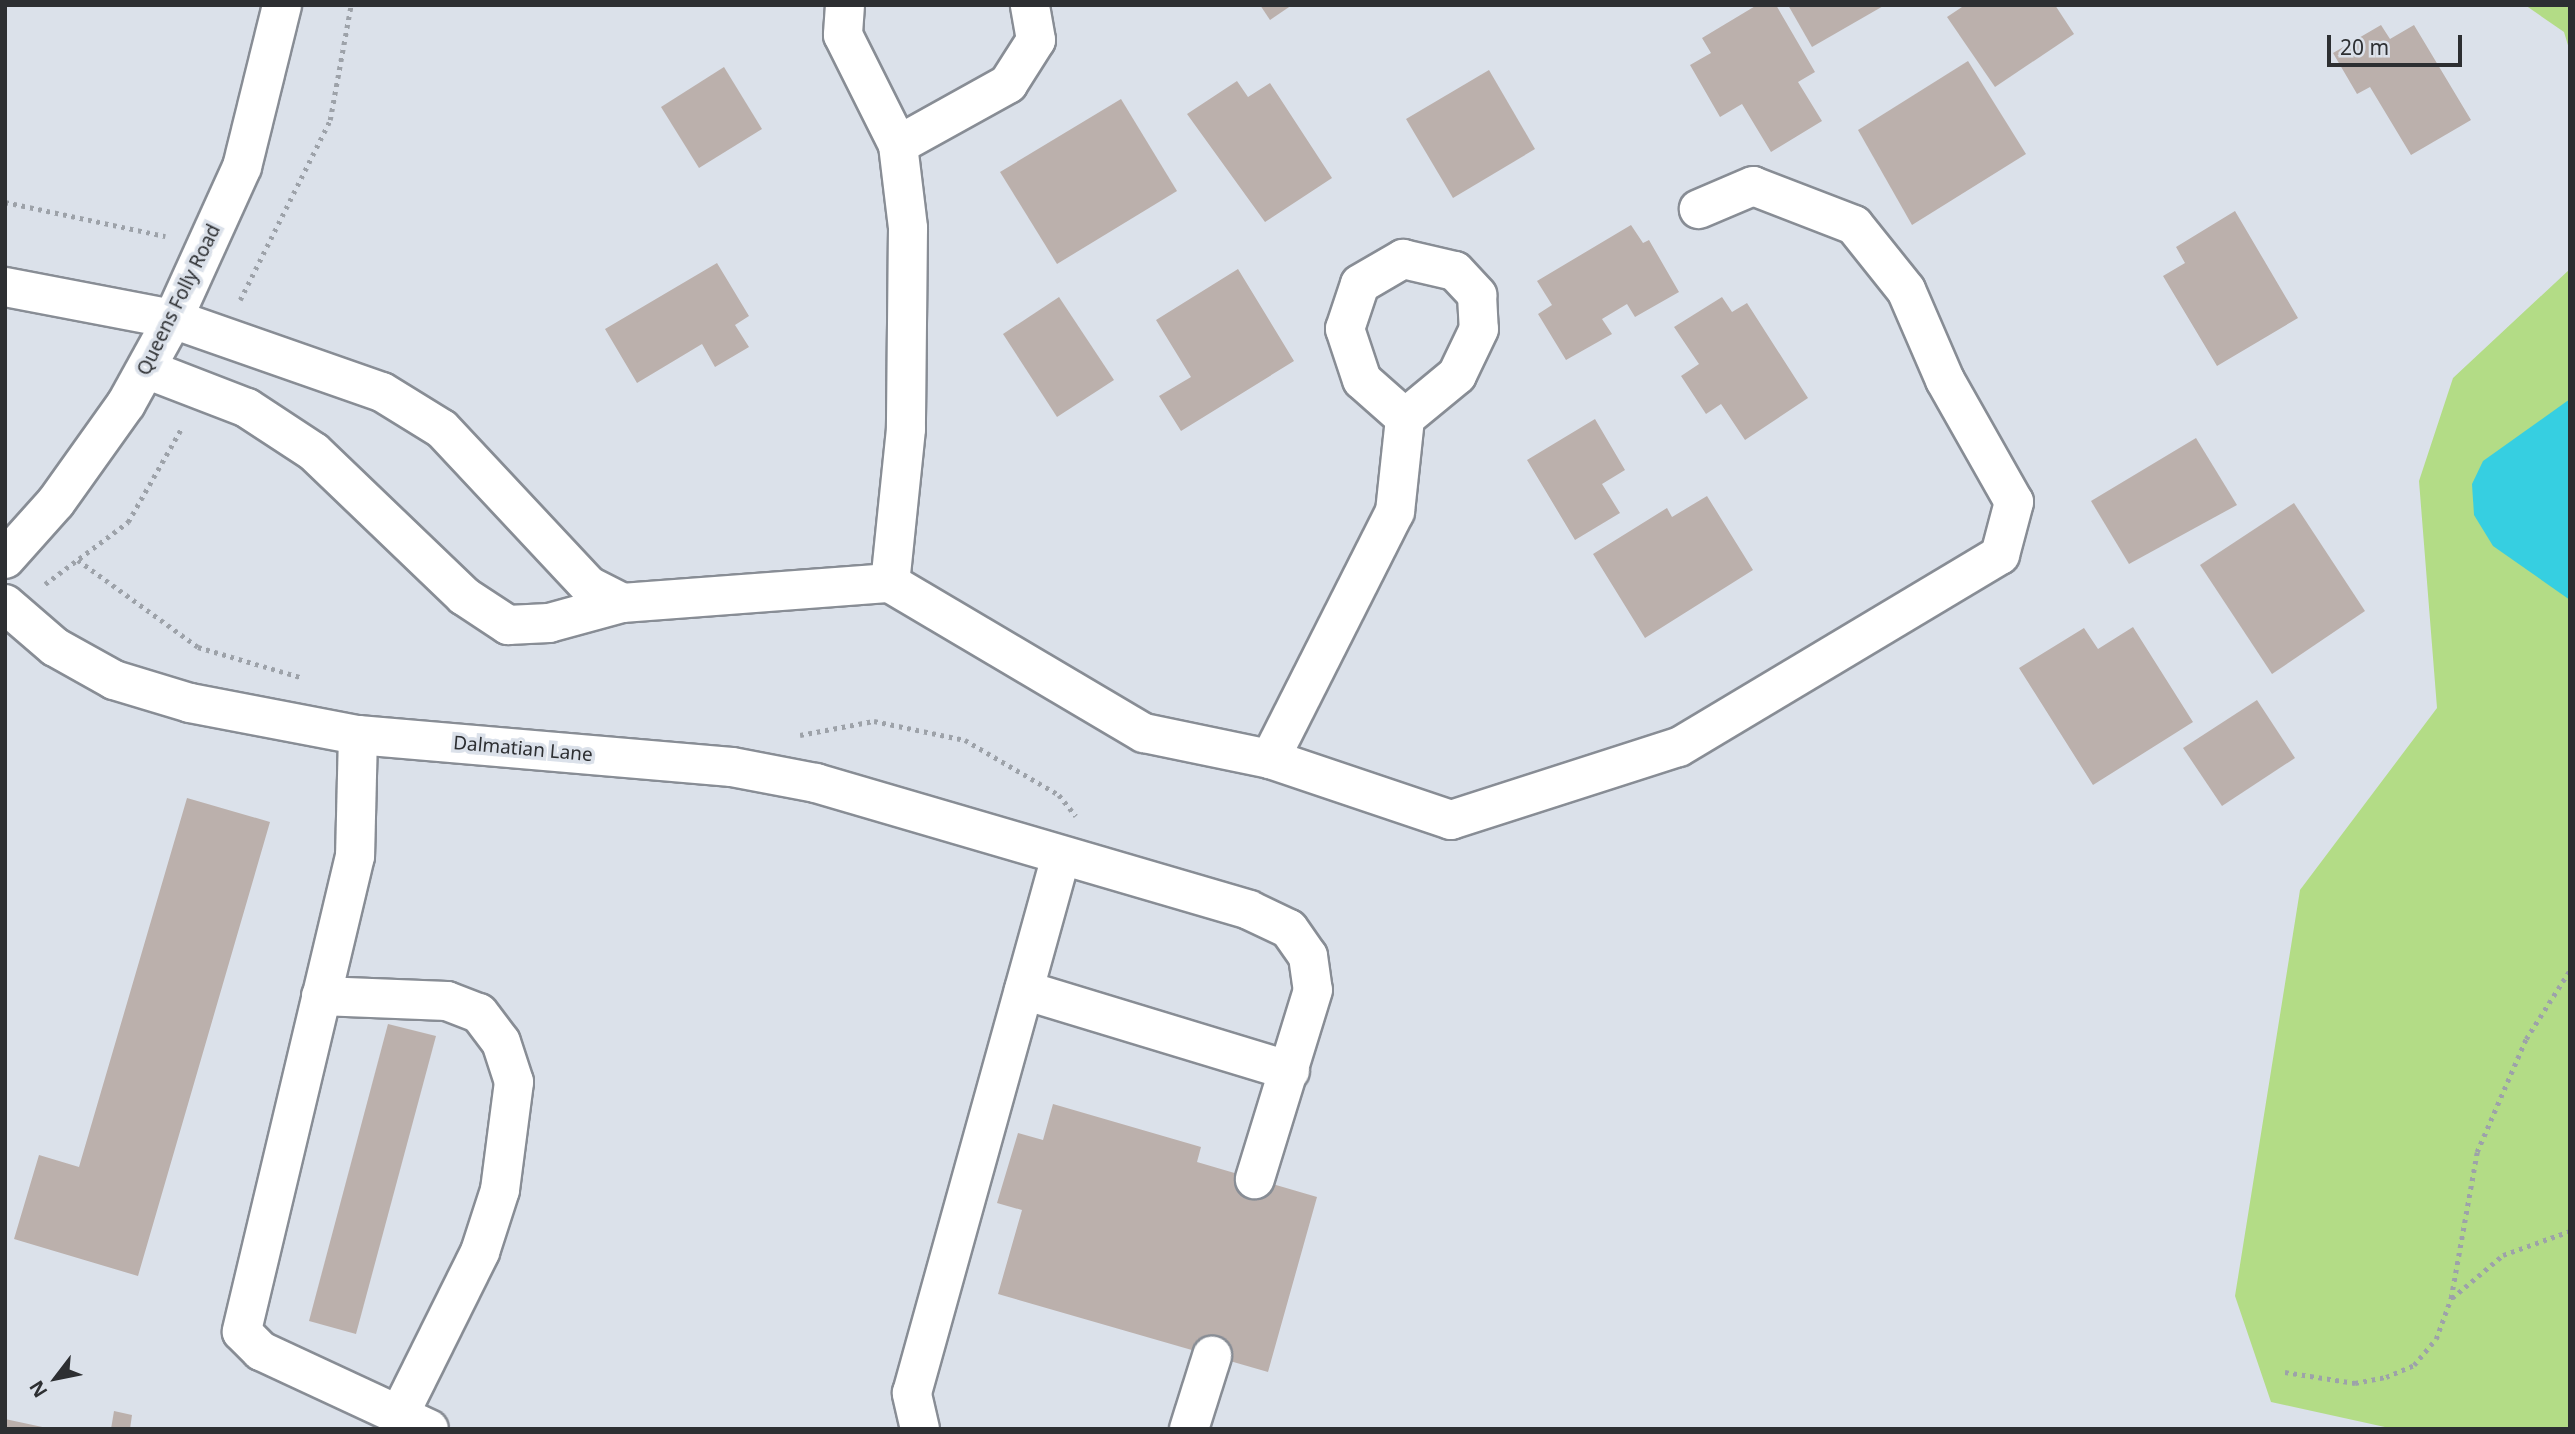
<!DOCTYPE html>
<style>
body{margin:0}
#map{position:relative;width:2575px;height:1434px;overflow:hidden;background:#dbe1ea;font-family:"Noto Sans",sans-serif}
div>[style]{position:absolute}
[style*='--x']{left:calc(var(--x)*1px);top:calc(var(--y)*1px);width:calc(var(--w)*1px);rotate:calc(var(--a)*1deg)}
.green>*{inset:0;background:#b3dc86}
.water>*{inset:0;background:#36cfe1}
.building>*{inset:0;background:#bbb0ac}
.path>*{height:4.5px;margin-top:-2.25px;transform-origin:0;background:repeating-linear-gradient(90deg,#9da2a9 0 3.5px,transparent 0 8.5px)}
.roads{filter:drop-shadow(2px 0 #888d95) drop-shadow(-2px 0 #888d95) drop-shadow(0 2px #888d95) drop-shadow(0 -2px #888d95)}
.minor>*{height:38px;margin:-19px;padding:0 19px;transform-origin:19px;border-radius:19px;background:#fff}
span{translate:-50% -50%;white-space:nowrap;text-align:center;line-height:1.15;-webkit-text-stroke:7px #dbe1ea;paint-order:stroke}
.street-label{font-size:19px;color:#2d2f32}
.frame{position:absolute;inset:0;border:7px solid #2d2f32;pointer-events:none}
.north{position:absolute;left:21px;top:1343px;width:70px;height:70px;-webkit-text-stroke:5px #dbe1ea;paint-order:stroke;rotate:238deg;font-size:19px;font-weight:700;line-height:28px;text-align:center;color:#2d2f32}
.north::after{content:'';display:block;margin:auto;width:24px;height:32px;background:#2d2f32;clip-path:polygon(50% 0,100% 100%,50% 72%,0 100%)}
.scale{position:absolute;left:2327px;top:35px;width:135px;height:32px;box-sizing:border-box;border:4px solid #2d2f32;border-top:0;padding-left:9px;font-size:21px;line-height:24px;white-space:nowrap;color:#2d2f32;-webkit-text-stroke:5px #dbe1ea;paint-order:stroke}
</style>
<div id="map">
<div class="green">
<div style="clip-path:polygon(2525px 5px,2570px 5px,2570px 52px,2564px 32px)"></div>
<div style="clip-path:polygon(2570px 269px,2570px 1429px,2394px 1429px,2271px 1402px,2235px 1296px,2300px 890px,2437px 708px,2419px 481px,2453px 378px)"></div>
</div>
<div class="water">
<div style="clip-path:polygon(2570px 399px,2570px 600px,2493px 546px,2474px 515px,2472px 484px,2483px 461px)"></div>
</div>
<div class="building">
<div style="clip-path:polygon(1260px 5px,1292px 5px,1270px 20px)"></div>
<div style="clip-path:polygon(1757px 5px,1776px 5px,1815px 72px,1798px 82px,1822px 121px,1771px 152px,1742px 104px,1720px 117px,1690px 65px,1711px 53px,1702px 38px)"></div>
<div style="clip-path:polygon(1788px 5px,1885px 5px,1812px 47px)"></div>
<div style="clip-path:polygon(1965px 5px,2055px 5px,2074px 34px,1995px 87px,1947px 17px)"></div>
<div style="clip-path:polygon(2381px 25px,2390px 39px,2414px 25px,2471px 120px,2411px 155px,2370px 87px,2357px 94px,2333px 53px)"></div>
<div style="clip-path:polygon(1968px 61px,2026px 154px,1912px 225px,1858px 130px)"></div>
<div style="clip-path:polygon(724px 67px,762px 129px,699px 168px,661px 107px)"></div>
<div style="clip-path:polygon(1489px 70px,1535px 149px,1453px 198px,1406px 119px)"></div>
<div style="clip-path:polygon(1237px 81px,1248px 97px,1270px 83px,1332px 178px,1265px 222px,1187px 114px)"></div>
<div style="clip-path:polygon(1121px 99px,1177px 191px,1057px 264px,1000px 172px)"></div>
<div style="clip-path:polygon(2235px 211px,2298px 318px,2217px 366px,2163px 276px,2185px 263px,2176px 247px)"></div>
<div style="clip-path:polygon(1631px 225px,1643px 243px,1649px 240px,1679px 292px,1635px 317px,1627px 304px,1602px 319px,1612px 334px,1566px 360px,1538px 314px,1552px 305px,1537px 281px)"></div>
<div style="clip-path:polygon(717px 263px,749px 316px,735px 325px,749px 347px,715px 367px,702px 344px,637px 383px,605px 329px)"></div>
<div style="clip-path:polygon(1238px 269px,1294px 361px,1181px 431px,1159px 396px,1191px 377px,1156px 320px)"></div>
<div style="clip-path:polygon(1059px 297px,1114px 380px,1057px 417px,1003px 334px)"></div>
<div style="clip-path:polygon(1722px 297px,1732px 312px,1747px 303px,1808px 398px,1745px 440px,1721px 404px,1706px 414px,1681px 376px,1699px 364px,1674px 327px)"></div>
<div style="clip-path:polygon(1595px 419px,1625px 470px,1602px 484px,1620px 513px,1575px 540px,1527px 460px)"></div>
<div style="clip-path:polygon(2196px 438px,2237px 505px,2129px 564px,2091px 501px)"></div>
<div style="clip-path:polygon(1707px 496px,1753px 570px,1645px 638px,1593px 554px,1667px 508px,1672px 517px)"></div>
<div style="clip-path:polygon(2294px 503px,2365px 611px,2272px 674px,2200px 565px)"></div>
<div style="clip-path:polygon(2133px 627px,2193px 722px,2093px 785px,2019px 668px,2084px 628px,2098px 649px)"></div>
<div style="clip-path:polygon(2257px 700px,2295px 758px,2222px 806px,2183px 748px)"></div>
<div style="clip-path:polygon(187px 798px,270px 822px,138px 1276px,14px 1239px,39px 1155px,79px 1167px)"></div>
<div style="clip-path:polygon(388px 1024px,436px 1036px,356px 1334px,309px 1321px)"></div>
<div style="clip-path:polygon(1053px 1104px,1201px 1147px,1197px 1162px,1317px 1197px,1268px 1372px,998px 1294px,1022px 1210px,997px 1203px,1018px 1133px,1043px 1140px)"></div>
<div style="clip-path:polygon(114px 1411px,132px 1415px,130px 1429px,111px 1429px)"></div>
<div style="clip-path:polygon(5px 1419px,47px 1428px,47px 1429px,5px 1429px)"></div>
</div>
<div class="path">
<div style="--x:5;--y:202;--w:164;--a:12"></div>
<div style="--x:240;--y:300;--w:201;--a:-63.4"></div>
<div style="--x:330;--y:120;--w:117;--a:-79.7"></div>
<div style="--x:78;--y:560;--w:148;--a:35.9"></div>
<div style="--x:198;--y:647;--w:106;--a:16.4"></div>
<div style="--x:45;--y:584;--w:104;--a:-36.8"></div>
<div style="--x:128;--y:522;--w:107;--a:-60.3"></div>
<div style="--x:800;--y:735;--w:75;--a:-10.7"></div>
<div style="--x:874;--y:721;--w:93;--a:11.8"></div>
<div style="--x:965;--y:740;--w:109;--a:30.3"></div>
<div style="--x:1059;--y:795;--w:27;--a:51"></div>
<div style="--x:2452;--y:1298;--w:67;--a:-40.1"></div>
<div style="--x:2503;--y:1255;--w:71;--a:-19.7"></div>
<div style="--x:2285;--y:1372;--w:71;--a:8.9"></div>
<div style="--x:2355;--y:1383;--w:32;--a:-11"></div>
<div style="--x:2386;--y:1377;--w:30;--a:-23"></div>
<div style="--x:2414;--y:1365;--w:34;--a:-50"></div>
<div style="--x:2436;--y:1339;--w:44;--a:-69.9"></div>
<div style="--x:2451;--y:1298;--w:148;--a:-79.9"></div>
<div style="--x:2477;--y:1152;--w:123;--a:-66.6"></div>
<div style="--x:2526;--y:1039;--w:82;--a:-57.5"></div>
</div>
<div class="roads">
<div class="minor">
<div style="--x:845;--y:5;--w:30;--a:94"></div>
<div style="--x:843;--y:35;--w:123;--a:63.4"></div>
<div style="--x:898;--y:145;--w:84;--a:83.1"></div>
<div style="--x:908;--y:228;--w:201;--a:90.6"></div>
<div style="--x:906;--y:429;--w:155;--a:95.9"></div>
<div style="--x:898;--y:145;--w:126;--a:-29"></div>
<div style="--x:1008;--y:84;--w:52;--a:-57.5"></div>
<div style="--x:1036;--y:40;--w:36;--a:-100"></div>
<div style="--x:1403;--y:259;--w:53;--a:13"></div>
<div style="--x:1455;--y:271;--w:33;--a:47"></div>
<div style="--x:1477;--y:295;--w:34;--a:87"></div>
<div style="--x:1479;--y:329;--w:51;--a:115.6"></div>
<div style="--x:1457;--y:375;--w:67;--a:140.4"></div>
<div style="--x:1405;--y:418;--w:57;--a:-138.5"></div>
<div style="--x:1362;--y:380;--w:54;--a:-108.4"></div>
<div style="--x:1345;--y:329;--w:47;--a:-71.6"></div>
<div style="--x:1360;--y:284;--w:50;--a:-30.2"></div>
<div style="--x:5;--y:287;--w:171;--a:10.8"></div>
<div style="--x:173;--y:319;--w:221;--a:19.3"></div>
<div style="--x:382;--y:392;--w:70;--a:31.7"></div>
<div style="--x:442;--y:429;--w:215;--a:46.9"></div>
<div style="--x:589;--y:586;--w:37;--a:27"></div>
<div style="--x:622;--y:603;--w:269;--a:-4.3"></div>
<div style="--x:890;--y:583;--w:295;--a:30.6"></div>
<div style="--x:1144;--y:733;--w:129;--a:11.7"></div>
<div style="--x:1270;--y:759;--w:191;--a:18.6"></div>
<div style="--x:1451;--y:820;--w:239;--a:-17.8"></div>
<div style="--x:1679;--y:747;--w:374;--a:-30.9"></div>
<div style="--x:2000;--y:555;--w:55;--a:-75.2"></div>
<div style="--x:2014;--y:502;--w:140;--a:-119.5"></div>
<div style="--x:1945;--y:380;--w:98;--a:-113.4"></div>
<div style="--x:1906;--y:290;--w:83;--a:-128.7"></div>
<div style="--x:1854;--y:225;--w:108;--a:-158.9"></div>
<div style="--x:1753;--y:186;--w:59;--a:156.9"></div>
<div style="--x:146;--y:369;--w:108;--a:21.1"></div>
<div style="--x:247;--y:408;--w:80;--a:33.3"></div>
<div style="--x:314;--y:452;--w:208;--a:43.8"></div>
<div style="--x:464;--y:596;--w:53;--a:33.4"></div>
<div style="--x:508;--y:625;--w:41;--a:-2.8"></div>
<div style="--x:549;--y:623;--w:76;--a:-15.3"></div>
<div style="--x:5;--y:559;--w:76;--a:-48.2"></div>
<div style="--x:56;--y:502;--w:120;--a:-54.5"></div>
<div style="--x:126;--y:404;--w:97;--a:-61.1"></div>
<div style="--x:173;--y:319;--w:167;--a:-65.6"></div>
<div style="--x:242;--y:167;--w:167;--a:-76.1"></div>
<div style="--x:5;--y:604;--w:66;--a:40.7"></div>
<div style="--x:55;--y:647;--w:68;--a:29.2"></div>
<div style="--x:114;--y:680;--w:79;--a:16.8"></div>
<div style="--x:190;--y:703;--w:171;--a:10.8"></div>
<div style="--x:358;--y:735;--w:375;--a:4.9"></div>
<div style="--x:732;--y:767;--w:86;--a:10.8"></div>
<div style="--x:816;--y:783;--w:451;--a:16.3"></div>
<div style="--x:1249;--y:910;--w:44;--a:25.4"></div>
<div style="--x:1289;--y:929;--w:33;--a:55"></div>
<div style="--x:1308;--y:956;--w:34;--a:82"></div>
<div style="--x:1313;--y:990;--w:198;--a:107.1"></div>
<div style="--x:358;--y:735;--w:121;--a:91.4"></div>
<div style="--x:355;--y:856;--w:489;--a:103.4"></div>
<div style="--x:242;--y:1332;--w:27;--a:45"></div>
<div style="--x:261;--y:1351;--w:185;--a:24.9"></div>
<div style="--x:1270;--y:759;--w:277;--a:-63.2"></div>
<div style="--x:1395;--y:512;--w:95;--a:-83.9"></div>
<div style="--x:1024;--y:990;--w:278;--a:16.9"></div>
<div style="--x:321;--y:996;--w:126;--a:2.3"></div>
<div style="--x:447;--y:1001;--w:34;--a:21"></div>
<div style="--x:479;--y:1013;--w:36;--a:53"></div>
<div style="--x:501;--y:1042;--w:42;--a:72"></div>
<div style="--x:514;--y:1082;--w:109;--a:97.4"></div>
<div style="--x:500;--y:1190;--w:65;--a:107.9"></div>
<div style="--x:480;--y:1252;--w:180;--a:116.4"></div>
<div style="--x:920;--y:1429;--w:37;--a:-103"></div>
<div style="--x:912;--y:1393;--w:557;--a:-74.49"></div>
<div style="--x:1189;--y:1429;--w:77;--a:-72.5"></div>
</div>
</div>
<div class="street-label">
<span style="left:179px;top:300px;rotate:-64deg">Queens Folly Road</span>
<span style="left:523px;top:749px;rotate:5deg">Dalmatian Lane</span>
</div>
<div class="frame"></div>
<div class="north">N</div>
<div class="scale">20 m</div>
</div>
